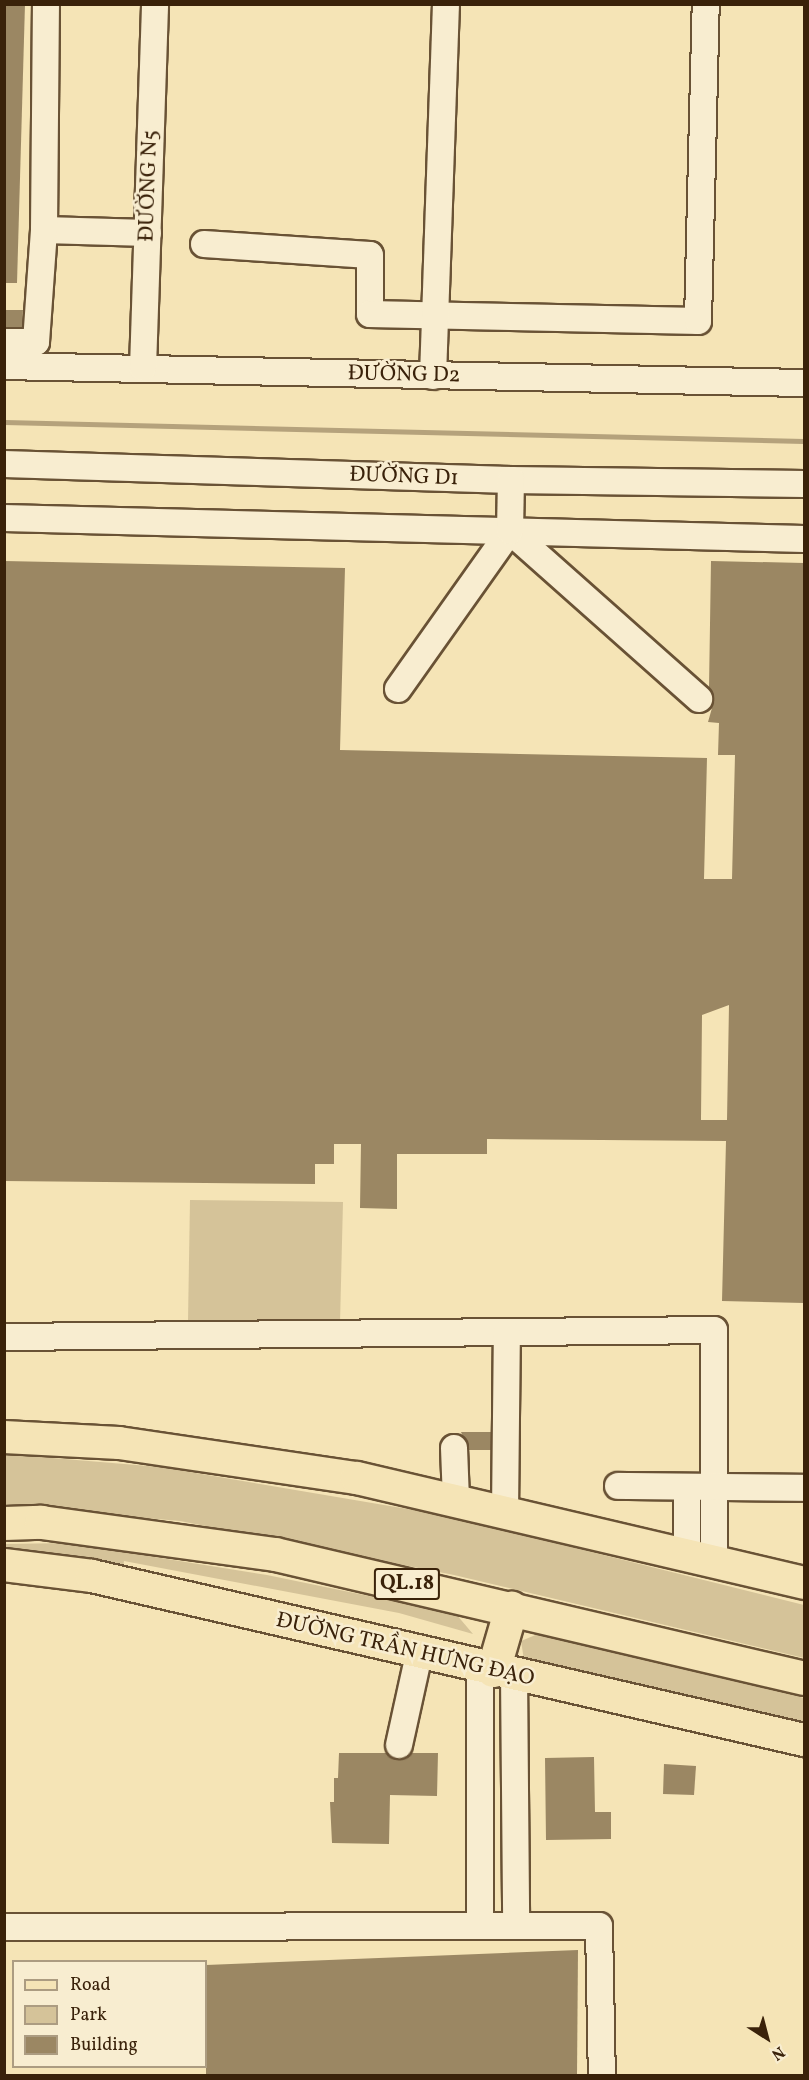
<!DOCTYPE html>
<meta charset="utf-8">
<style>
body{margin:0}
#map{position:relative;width:809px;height:2080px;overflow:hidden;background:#f5e4b6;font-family:Vollkorn,serif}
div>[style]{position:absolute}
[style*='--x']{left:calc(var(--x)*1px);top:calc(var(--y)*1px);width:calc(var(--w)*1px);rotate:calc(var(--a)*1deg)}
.green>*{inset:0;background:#d5c399}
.stream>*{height:5px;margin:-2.5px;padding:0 2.5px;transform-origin:2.5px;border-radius:2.5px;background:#b5a27c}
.building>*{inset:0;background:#9b8763}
.roads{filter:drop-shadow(2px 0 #695235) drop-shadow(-2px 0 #695235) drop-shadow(0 2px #695235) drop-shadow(0 -2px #695235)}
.minor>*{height:26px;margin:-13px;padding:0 13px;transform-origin:13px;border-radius:13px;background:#f8edd0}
.major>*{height:32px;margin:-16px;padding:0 16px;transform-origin:16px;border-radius:16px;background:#f5e4b6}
.highway>*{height:33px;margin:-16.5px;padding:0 16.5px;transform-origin:16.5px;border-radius:16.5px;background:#f5e4b6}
span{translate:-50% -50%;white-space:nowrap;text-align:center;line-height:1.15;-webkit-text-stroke:5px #f8edd0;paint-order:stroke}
.shield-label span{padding:2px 4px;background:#f8edd0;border:2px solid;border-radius:4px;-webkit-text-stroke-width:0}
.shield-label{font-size:21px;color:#3a220a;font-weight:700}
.street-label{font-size:22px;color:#3a220a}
.frame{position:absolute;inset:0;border:6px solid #3a220a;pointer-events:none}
.legend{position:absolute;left:12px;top:1960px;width:195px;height:108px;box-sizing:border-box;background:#f8edd0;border:2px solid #ac9c81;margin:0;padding:8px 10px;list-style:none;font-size:18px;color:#3a220a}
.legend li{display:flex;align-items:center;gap:12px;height:30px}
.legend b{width:30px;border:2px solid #ac9c81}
.north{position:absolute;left:737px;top:2008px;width:60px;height:60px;-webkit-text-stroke:4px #f8edd0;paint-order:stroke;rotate:144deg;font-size:16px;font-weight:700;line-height:24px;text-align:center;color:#3a220a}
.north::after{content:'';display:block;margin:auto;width:21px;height:27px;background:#3a220a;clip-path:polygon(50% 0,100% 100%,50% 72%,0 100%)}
</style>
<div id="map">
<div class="green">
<div style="clip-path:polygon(190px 1200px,343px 1202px,340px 1323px,188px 1321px)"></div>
<div style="clip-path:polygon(5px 1454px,160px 1467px,443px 1515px,804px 1605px,804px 1658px,454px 1575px,180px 1521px,5px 1506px)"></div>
<div style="clip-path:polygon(67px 1543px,267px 1575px,456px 1614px,473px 1634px,399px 1613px,124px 1561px,123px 1567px,71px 1556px,5px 1554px,5px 1544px)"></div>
<div style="clip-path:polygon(538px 1634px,804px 1698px,804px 1725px,524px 1660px,521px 1641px)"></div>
</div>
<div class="stream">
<div style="--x:4;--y:422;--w:800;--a:1.36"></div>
</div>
<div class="building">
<div style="clip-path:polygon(4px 4px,25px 4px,17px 283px,4px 283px)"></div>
<div style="clip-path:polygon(4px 310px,23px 310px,22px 327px,4px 327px)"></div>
<div style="clip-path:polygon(evenodd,4px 561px,345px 568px,340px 750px,707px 758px,704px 879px,732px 879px,735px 755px,718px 755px,719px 723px,708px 722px,714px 701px,709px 687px,711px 561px,804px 563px,804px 1303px,722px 1301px,726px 1141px,487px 1139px,487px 1154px,397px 1154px,397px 1209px,360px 1208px,361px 1144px,334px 1144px,334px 1164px,315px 1164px,315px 1184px,4px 1181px,4px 561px,729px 1005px,727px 1120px,701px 1120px,702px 1015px,729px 1005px)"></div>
<div style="clip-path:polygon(461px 1432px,491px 1432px,491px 1450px,469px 1450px)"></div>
<div style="clip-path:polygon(339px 1753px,387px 1753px,396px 1760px,411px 1753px,438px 1753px,437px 1796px,390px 1795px,389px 1844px,332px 1843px,330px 1802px,334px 1802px,334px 1778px,338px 1778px)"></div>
<div style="clip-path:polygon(594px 1757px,595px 1812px,611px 1812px,611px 1839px,546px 1840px,545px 1758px)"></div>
<div style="clip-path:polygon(664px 1764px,696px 1766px,694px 1795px,663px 1794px)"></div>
<div style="clip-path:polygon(578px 1950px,577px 2076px,206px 2076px,206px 1965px)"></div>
</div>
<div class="roads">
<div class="minor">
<div style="--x:44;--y:230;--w:104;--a:1.7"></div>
<div style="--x:204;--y:244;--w:166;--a:3.8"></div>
<div style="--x:370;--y:255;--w:59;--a:90"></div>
<div style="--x:370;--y:314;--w:328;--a:1.2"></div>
<div style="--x:698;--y:321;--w:317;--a:-88.6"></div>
<div style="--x:4;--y:342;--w:32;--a:0"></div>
<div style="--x:36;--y:342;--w:112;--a:-85.9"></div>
<div style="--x:44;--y:230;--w:226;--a:-89.5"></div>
<div style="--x:4;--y:366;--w:800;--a:1.22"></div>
<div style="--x:143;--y:368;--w:364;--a:-88.1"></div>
<div style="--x:433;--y:376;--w:372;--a:-88"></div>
<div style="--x:4;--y:464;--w:507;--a:1.81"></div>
<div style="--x:511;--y:480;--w:293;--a:0.8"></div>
<div style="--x:4;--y:518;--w:800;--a:1.5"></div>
<div style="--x:510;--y:531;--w:253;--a:41.6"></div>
<div style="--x:398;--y:689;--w:194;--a:-54.7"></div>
<div style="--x:510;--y:531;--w:51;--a:-88.9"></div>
<div style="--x:4;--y:1337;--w:710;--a:-0.56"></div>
<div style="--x:714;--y:1330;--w:231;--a:90"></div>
<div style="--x:454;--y:1448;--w:53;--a:87.8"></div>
<div style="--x:618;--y:1486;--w:186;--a:0.6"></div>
<div style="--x:505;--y:1513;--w:180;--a:-89.4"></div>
<div style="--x:687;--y:1555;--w:68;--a:-90"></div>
<div style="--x:480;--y:1668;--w:256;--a:90"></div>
<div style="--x:514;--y:1674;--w:251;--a:89.5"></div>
<div style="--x:399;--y:1745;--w:93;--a:-77.6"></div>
<div style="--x:4;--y:1927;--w:595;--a:-0.1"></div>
<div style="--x:599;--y:1926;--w:150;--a:88.9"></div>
</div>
<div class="major">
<div style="--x:4;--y:1437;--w:115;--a:3"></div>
<div style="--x:119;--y:1443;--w:241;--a:8.4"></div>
<div style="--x:357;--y:1478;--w:459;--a:13.2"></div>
<div style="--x:4;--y:1565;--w:89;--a:7.1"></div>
<div style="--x:92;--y:1576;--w:731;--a:12.97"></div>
</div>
<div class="highway">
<div style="--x:4;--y:1523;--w:37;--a:-2"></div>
<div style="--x:41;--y:1522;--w:236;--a:7.8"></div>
<div style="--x:275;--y:1554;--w:543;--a:13.19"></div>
<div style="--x:493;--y:1670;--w:65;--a:-73.8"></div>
</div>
</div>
<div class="shield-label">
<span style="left:407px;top:1584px">QL.18</span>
</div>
<div class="street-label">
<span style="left:149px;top:186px;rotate:-88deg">ĐƯỜNG N5</span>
<span style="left:404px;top:375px;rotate:1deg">ĐƯỜNG D2</span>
<span style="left:404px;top:477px;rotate:2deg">ĐƯỜNG D1</span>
<span style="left:405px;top:1650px;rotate:13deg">ĐƯỜNG TRẦN HƯNG ĐẠO</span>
</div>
<div class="frame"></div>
<ul class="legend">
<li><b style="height:8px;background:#f5e4b6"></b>Road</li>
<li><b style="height:16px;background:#d5c399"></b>Park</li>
<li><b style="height:16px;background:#9b8763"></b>Building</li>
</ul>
<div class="north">N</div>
</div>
